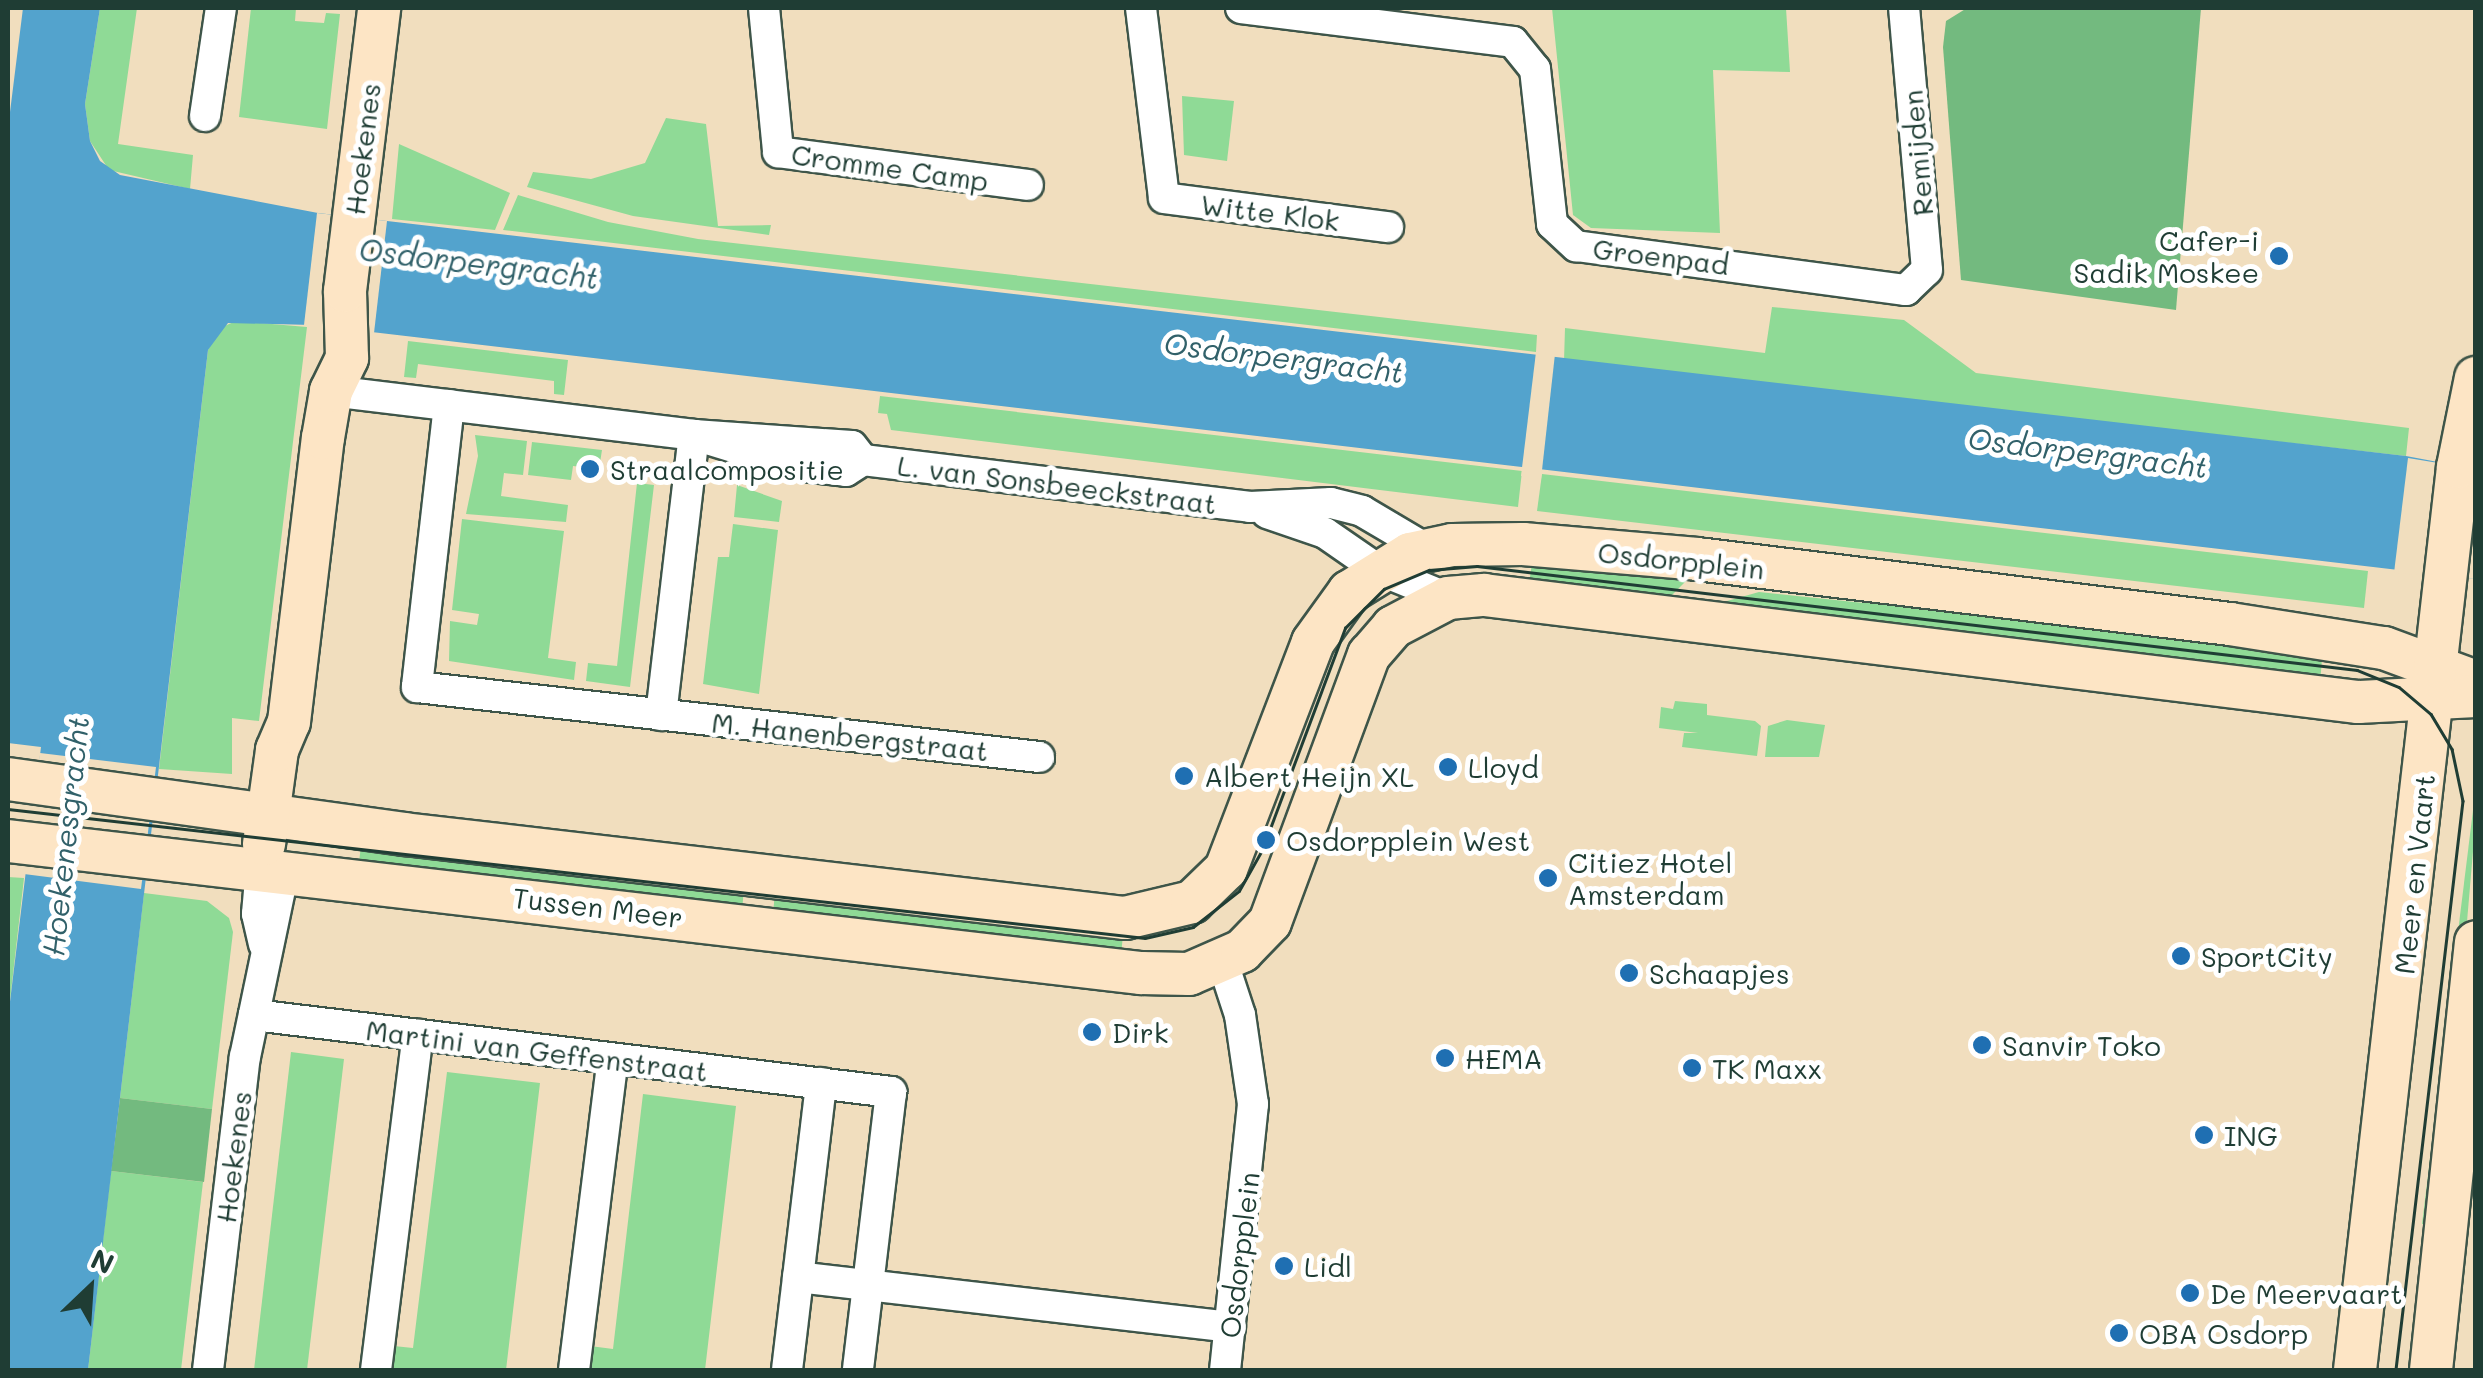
<!DOCTYPE html>
<style>
body{margin:0}
#map{position:relative;width:2483px;height:1378px;overflow:hidden;background:#f1debe;font-family:Mali,sans-serif}
div>[style]{position:absolute}
[style*='--x']{left:calc(var(--x)*1px);top:calc(var(--y)*1px);width:calc(var(--w)*1px);rotate:calc(var(--a)*1deg)}
.green>*{inset:0;background:#8fda96}
.forest>*{inset:0;background:#73ba7f}
.water>*{inset:0;background:#53a3cd}
.pier>*{inset:0;background:#f1debe}
.roads{filter:drop-shadow(2px 0 #3e5549) drop-shadow(-2px 0 #3e5549) drop-shadow(0 2px #3e5549) drop-shadow(0 -2px #3e5549)}
.street>*{height:30px;margin:-15px;padding:0 15px;transform-origin:15px;border-radius:15px;background:#fff}
.secondary>*{height:42px;margin:-21px;padding:0 21px;transform-origin:21px;border-radius:21px;background:#fde5c5}
.tram>*{height:2.5px;margin:-1.25px;padding:0 1.25px;transform-origin:1.25px;border-radius:1.25px;background:#1f3d34}
.dots>*{width:28px;height:28px;translate:-50% -50%;box-sizing:border-box;border:5px solid #fff;border-radius:50%}
span{translate:-50% -50%;white-space:nowrap;text-align:center;line-height:1.15;-webkit-text-stroke:10px #fff;paint-order:stroke}
.street-label{font-size:28px;color:#1f3d34}
.poi-label{font-size:28px;color:#1f3d34}
.right{translate:-100% -50%;text-align:right}
.left{translate:0 -50%;text-align:left}
.water-label{font-size:30px;color:#31616a;font-style:italic}
.frame{position:absolute;inset:0;border:10px solid #1f3d34;pointer-events:none}
.north{position:absolute;left:40px;top:1238px;width:100px;height:100px;-webkit-text-stroke:8px #fff;paint-order:stroke;rotate:25deg;font-size:28px;font-weight:700;line-height:40px;text-align:center;color:#1f3d34}
.north::after{content:'';display:block;margin:auto;width:35px;height:45px;background:#1f3d34;clip-path:polygon(50% 0,100% 100%,50% 72%,0 100%)}
</style>
<div id="map">
<div class="green">
<div style="clip-path:polygon(100px 8px,137px 8px,118px 144px,193px 155px,190px 189px,109px 170px,90px 141px,85px 104px)"></div>
<div style="clip-path:polygon(251px 8px,296px 8px,295px 21px,324px 23px,326px 13px,340px 14px,327px 129px,239px 117px)"></div>
<div style="clip-path:polygon(1552px 8px,1786px 8px,1790px 72px,1713px 70px,1720px 233px,1591px 228px,1573px 215px)"></div>
<div style="clip-path:polygon(1182px 96px,1234px 101px,1227px 161px,1184px 155px)"></div>
<div style="clip-path:polygon(666px 118px,706px 124px,718px 226px,771px 225px,769px 235px,633px 216px,527px 187px,533px 172px,591px 179px,645px 163px)"></div>
<div style="clip-path:polygon(399px 144px,510px 193px,495px 230px,392px 219px)"></div>
<div style="clip-path:polygon(518px 195px,608px 222px,698px 239px,1537px 335px,1536px 352px,503px 230px)"></div>
<div style="clip-path:polygon(1772px 307px,1904px 320px,1976px 373px,2409px 428px,2406px 456px,1564px 361px,1565px 328px,1765px 353px)"></div>
<div style="clip-path:polygon(236px 321px,307px 327px,259px 721px,232px 718px,232px 774px,159px 769px,208px 350px,220px 328px)"></div>
<div style="clip-path:polygon(408px 341px,568px 360px,564px 395px,554px 394px,554px 381px,418px 364px,416px 378px,404px 377px)"></div>
<div style="clip-path:polygon(880px 396px,1522px 471px,1518px 507px,891px 430px,887px 414px,878px 413px)"></div>
<div style="clip-path:polygon(475px 435px,527px 441px,523px 475px,504px 473px,501px 496px,568px 505px,566px 522px,466px 514px,478px 456px)"></div>
<div style="clip-path:polygon(532px 442px,602px 450px,599px 469px,573px 466px,571px 480px,528px 475px)"></div>
<div style="clip-path:polygon(1542px 474px,2368px 571px,2364px 608px,1537px 511px)"></div>
<div style="clip-path:polygon(637px 483px,654px 485px,630px 687px,586px 681px,588px 663px,617px 666px)"></div>
<div style="clip-path:polygon(737px 485px,782px 501px,779px 522px,734px 517px)"></div>
<div style="clip-path:polygon(462px 519px,564px 531px,548px 658px,576px 662px,574px 680px,449px 661px,450px 621px,477px 625px,479px 614px,452px 610px)"></div>
<div style="clip-path:polygon(733px 524px,778px 530px,759px 694px,703px 684px,718px 557px,729px 557px)"></div>
<div style="clip-path:polygon(1532px 563px,1695px 572px,1670px 597px,1528px 591px)"></div>
<div style="clip-path:polygon(1866px 591px,2322px 659px,2320px 684px,1713px 605px,1759px 592px,1864px 603px)"></div>
<div style="clip-path:polygon(1675px 701px,1707px 704px,1707px 715px,1755px 721px,1761px 726px,1757px 756px,1682px 747px,1684px 733px,1698px 733px,1659px 728px,1661px 707px,1673px 709px)"></div>
<div style="clip-path:polygon(1787px 720px,1825px 725px,1819px 757px,1765px 757px,1768px 726px)"></div>
<div style="clip-path:polygon(2475px 794px,2475px 828px,2441px 1226px,2422px 1224px)"></div>
<div style="clip-path:polygon(362px 837px,744px 889px,742px 910px,358px 871px)"></div>
<div style="clip-path:polygon(8px 877px,24px 878px,8px 1018px)"></div>
<div style="clip-path:polygon(775px 892px,1124px 925px,1120px 965px,773px 914px)"></div>
<div style="clip-path:polygon(144px 893px,207px 901px,229px 918px,233px 932px,212px 1109px,120px 1098px)"></div>
<div style="clip-path:polygon(291px 1052px,344px 1059px,307px 1370px,254px 1370px)"></div>
<div style="clip-path:polygon(447px 1072px,540px 1083px,506px 1370px,381px 1370px,384px 1345px,413px 1348px)"></div>
<div style="clip-path:polygon(643px 1094px,736px 1106px,705px 1370px,580px 1370px,590px 1346px,613px 1349px)"></div>
<div style="clip-path:polygon(111px 1171px,203px 1182px,181px 1370px,88px 1370px)"></div>
</div>
<div class="forest">
<div style="clip-path:polygon(1967px 8px,2201px 8px,2176px 310px,1961px 280px,1943px 47px,1946px 21px)"></div>
<div style="clip-path:polygon(120px 1098px,212px 1109px,204px 1182px,111px 1171px)"></div>
</div>
<div class="water">
<div style="clip-path:polygon(23px 8px,100px 8px,85px 104px,90px 141px,100px 161px,120px 175px,318px 213px,2406px 456px,2475px 469px,2475px 579px,312px 325px,228px 323px,208px 350px,88px 1370px,8px 1370px,8px 1018px,41px 747px,8px 743px,8px 128px)"></div>
</div>
<div class="pier">
<div style="clip-path:polygon(317px 213px,387px 221px,374px 333px,304px 325px)"></div>
<div style="clip-path:polygon(1536px 352px,1555px 354px,1541px 479px,1521px 476px)"></div>
<div style="clip-path:polygon(2408px 458px,2475px 469px,2475px 579px,2394px 573px)"></div>
<div style="clip-path:polygon(40px 753px,156px 767px,141px 889px,24px 874px)"></div>
</div>
<div class="roads">
<div class="street">
<div style="--x:764;--y:8;--w:145;--a:84.4"></div>
<div style="--x:778;--y:152;--w:252;--a:7.5"></div>
<div style="--x:1141;--y:8;--w:191;--a:83.1"></div>
<div style="--x:1164;--y:198;--w:226;--a:7.4"></div>
<div style="--x:1241;--y:8;--w:274;--a:7.1"></div>
<div style="--x:1513;--y:42;--w:35;--a:51"></div>
<div style="--x:1535;--y:69;--w:156;--a:83.7"></div>
<div style="--x:1552;--y:224;--w:33;--a:43"></div>
<div style="--x:1576;--y:246;--w:333;--a:7.6"></div>
<div style="--x:1906;--y:290;--w:29;--a:-44"></div>
<div style="--x:1927;--y:270;--w:263;--a:-95"></div>
<div style="--x:205;--y:116;--w:109;--a:-81.6"></div>
<div style="--x:331;--y:391;--w:366;--a:6.9"></div>
<div style="--x:694;--y:435;--w:158;--a:4"></div>
<div style="--x:852;--y:446;--w:18;--a:52"></div>
<div style="--x:449;--y:405;--w:284;--a:96.5"></div>
<div style="--x:417;--y:687;--w:626;--a:6.42"></div>
<div style="--x:694;--y:435;--w:102;--a:17"></div>
<div style="--x:792;--y:465;--w:54;--a:6.3"></div>
<div style="--x:846;--y:471;--w:20;--a:-33"></div>
<div style="--x:863;--y:460;--w:390;--a:6.9"></div>
<div style="--x:1250;--y:507;--w:81;--a:-2.8"></div>
<div style="--x:1331;--y:503;--w:32;--a:14"></div>
<div style="--x:1362;--y:511;--w:77;--a:30.6"></div>
<div style="--x:1267;--y:513;--w:61;--a:19"></div>
<div style="--x:1325;--y:533;--w:63;--a:34.7"></div>
<div style="--x:1377;--y:569;--w:77;--a:22.2"></div>
<div style="--x:661;--y:715;--w:282;--a:-83.3"></div>
<div style="--x:261;--y:868;--w:46;--a:95"></div>
<div style="--x:257;--y:914;--w:31;--a:77"></div>
<div style="--x:1223;--y:963;--w:55;--a:71.9"></div>
<div style="--x:1240;--y:1015;--w:90;--a:81.7"></div>
<div style="--x:1253;--y:1104;--w:267;--a:96"></div>
<div style="--x:254;--y:1015;--w:642;--a:6.89"></div>
<div style="--x:891;--y:1092;--w:280;--a:96.8"></div>
<div style="--x:798;--y:1277;--w:435;--a:6.6"></div>
<div style="--x:208;--y:1370;--w:315;--a:-83.3"></div>
<div style="--x:245;--y:1057;--w:190;--a:-78.2"></div>
<div style="--x:376;--y:1370;--w:338;--a:-82.9"></div>
<div style="--x:574;--y:1370;--w:313;--a:-82.9"></div>
<div style="--x:787;--y:1370;--w:289;--a:-83.2"></div>
</div>
<div class="secondary">
<div style="--x:8;--y:779;--w:400;--a:7.9"></div>
<div style="--x:404;--y:834;--w:726;--a:6.65"></div>
<div style="--x:1125;--y:918;--w:69;--a:-13.4"></div>
<div style="--x:1192;--y:902;--w:47;--a:-44.1"></div>
<div style="--x:1226;--y:869;--w:243;--a:-69"></div>
<div style="--x:1313;--y:642;--w:62;--a:-54.2"></div>
<div style="--x:1349;--y:592;--w:72;--a:-31.9"></div>
<div style="--x:1410;--y:554;--w:43;--a:-12.1"></div>
<div style="--x:1452;--y:545;--w:71;--a:-0.8"></div>
<div style="--x:1523;--y:544;--w:175;--a:4.9"></div>
<div style="--x:1697;--y:559;--w:537;--a:6.95"></div>
<div style="--x:2230;--y:624;--w:156;--a:8.9"></div>
<div style="--x:2384;--y:648;--w:98;--a:20.3"></div>
<div style="--x:8;--y:841;--w:1141;--a:6.65"></div>
<div style="--x:1141;--y:973;--w:48;--a:1.2"></div>
<div style="--x:1189;--y:974;--w:58;--a:-23.5"></div>
<div style="--x:1242;--y:951;--w:40;--a:-46"></div>
<div style="--x:1270;--y:922;--w:285;--a:-69.7"></div>
<div style="--x:1369;--y:655;--w:37;--a:-49"></div>
<div style="--x:1393;--y:627;--w:62;--a:-27.8"></div>
<div style="--x:1448;--y:598;--w:36;--a:-5"></div>
<div style="--x:1484;--y:595;--w:881;--a:6.98"></div>
<div style="--x:2358;--y:702;--w:118;--a:-2.9"></div>
<div style="--x:264;--y:844;--w:95;--a:-82.1"></div>
<div style="--x:277;--y:750;--w:30;--a:-67"></div>
<div style="--x:289;--y:722;--w:286;--a:-83.2"></div>
<div style="--x:323;--y:438;--w:48;--a:-80.3"></div>
<div style="--x:331;--y:391;--w:37;--a:-64"></div>
<div style="--x:347;--y:358;--w:67;--a:-91.7"></div>
<div style="--x:345;--y:291;--w:285;--a:-83.1"></div>
<div style="--x:2355;--y:1370;--w:909;--a:-83.49"></div>
<div style="--x:2458;--y:467;--w:91;--a:-78.6"></div>
<div style="--x:2431;--y:1370;--w:430;--a:-84"></div>
</div>
</div>
<div class="tram">
<div style="--x:8;--y:809;--w:1144;--a:6.47"></div>
<div style="--x:1145;--y:938;--w:49;--a:-12.9"></div>
<div style="--x:1193;--y:927;--w:58;--a:-38"></div>
<div style="--x:1239;--y:891;--w:47;--a:-60.7"></div>
<div style="--x:1262;--y:850;--w:237;--a:-69.5"></div>
<div style="--x:1345;--y:628;--w:55;--a:-45"></div>
<div style="--x:1384;--y:589;--w:49;--a:-22.9"></div>
<div style="--x:1429;--y:570;--w:48;--a:-4.8"></div>
<div style="--x:1477;--y:566;--w:886;--a:6.74"></div>
<div style="--x:2357;--y:670;--w:45;--a:22"></div>
<div style="--x:2399;--y:687;--w:42;--a:40.2"></div>
<div style="--x:2431;--y:714;--w:41;--a:59"></div>
<div style="--x:2452;--y:749;--w:53;--a:78.1"></div>
<div style="--x:2463;--y:801;--w:573;--a:96.72"></div>
</div>
<div class="dots">
<div style="left:2279px;top:256px;background:#1f6fb2"></div>
<div style="left:590px;top:469px;background:#1f6fb2"></div>
<div style="left:1448px;top:767px;background:#1f6fb2"></div>
<div style="left:1184px;top:776px;background:#1f6fb2"></div>
<div style="left:1266px;top:840px;background:#1f6fb2"></div>
<div style="left:1548px;top:878px;background:#1f6fb2"></div>
<div style="left:2181px;top:956px;background:#1f6fb2"></div>
<div style="left:1629px;top:973px;background:#1f6fb2"></div>
<div style="left:1092px;top:1032px;background:#1f6fb2"></div>
<div style="left:1982px;top:1045px;background:#1f6fb2"></div>
<div style="left:1445px;top:1058px;background:#1f6fb2"></div>
<div style="left:1692px;top:1068px;background:#1f6fb2"></div>
<div style="left:2204px;top:1135px;background:#1f6fb2"></div>
<div style="left:1284px;top:1266px;background:#1f6fb2"></div>
<div style="left:2190px;top:1293px;background:#1f6fb2"></div>
<div style="left:2119px;top:1333px;background:#1f6fb2"></div>
</div>
<div class="street-label">
<span style="left:362px;top:149px;rotate:-83deg">Hoekenes</span>
<span style="left:1917px;top:153px;rotate:-95deg">Remijden</span>
<span style="left:890px;top:167px;rotate:8deg">Cromme Camp</span>
<span style="left:1270px;top:212px;rotate:7deg">Witte Klok</span>
<span style="left:1661px;top:256px;rotate:7deg">Groenpad</span>
<span style="left:1057px;top:484px;rotate:7deg">L. van Sonsbeeckstraat</span>
<span style="left:1681px;top:560px;rotate:6deg">Osdorpplein</span>
<span style="left:850px;top:736px;rotate:6deg">M. Hanenbergstraat</span>
<span style="left:2414px;top:874px;rotate:-84deg">Meer en Vaart</span>
<span style="left:598px;top:907px;rotate:7deg">Tussen Meer</span>
<span style="left:537px;top:1050px;rotate:7deg">Martini van Geffenstraat</span>
<span style="left:233px;top:1157px;rotate:-83deg">Hoekenes</span>
<span style="left:1239px;top:1255px;rotate:-83deg">Osdorpplein</span>
</div>
<div class="poi-label">
<span class="right" style="left:2259px;top:256px">Cafer-i<br>Sadik Moskee</span>
<span class="left" style="left:610px;top:469px">Straalcompositie</span>
<span class="left" style="left:1468px;top:767px">Lloyd</span>
<span class="left" style="left:1204px;top:776px">Albert Heijn XL</span>
<span class="left" style="left:1286px;top:840px">Osdorpplein West</span>
<span class="left" style="left:1568px;top:878px">Citiez Hotel<br>Amsterdam</span>
<span class="left" style="left:2201px;top:956px">SportCity</span>
<span class="left" style="left:1649px;top:973px">Schaapjes</span>
<span class="left" style="left:1112px;top:1032px">Dirk</span>
<span class="left" style="left:2002px;top:1045px">Sanvir Toko</span>
<span class="left" style="left:1465px;top:1058px">HEMA</span>
<span class="left" style="left:1712px;top:1068px">TK Maxx</span>
<span class="left" style="left:2224px;top:1135px">ING</span>
<span class="left" style="left:1304px;top:1266px">Lidl</span>
<span class="left" style="left:2210px;top:1293px">De Meervaart</span>
<span class="left" style="left:2139px;top:1333px">OBA Osdorp</span>
</div>
<div class="water-label">
<span style="left:479px;top:263px;rotate:7deg">Osdorpergracht</span>
<span style="left:1284px;top:357px;rotate:7deg">Osdorpergracht</span>
<span style="left:2088px;top:452px;rotate:7deg">Osdorpergracht</span>
<span style="left:65px;top:836px;rotate:-84deg">Hoekenesgracht</span>
</div>
<div class="frame"></div>
<div class="north">N</div>
</div>
